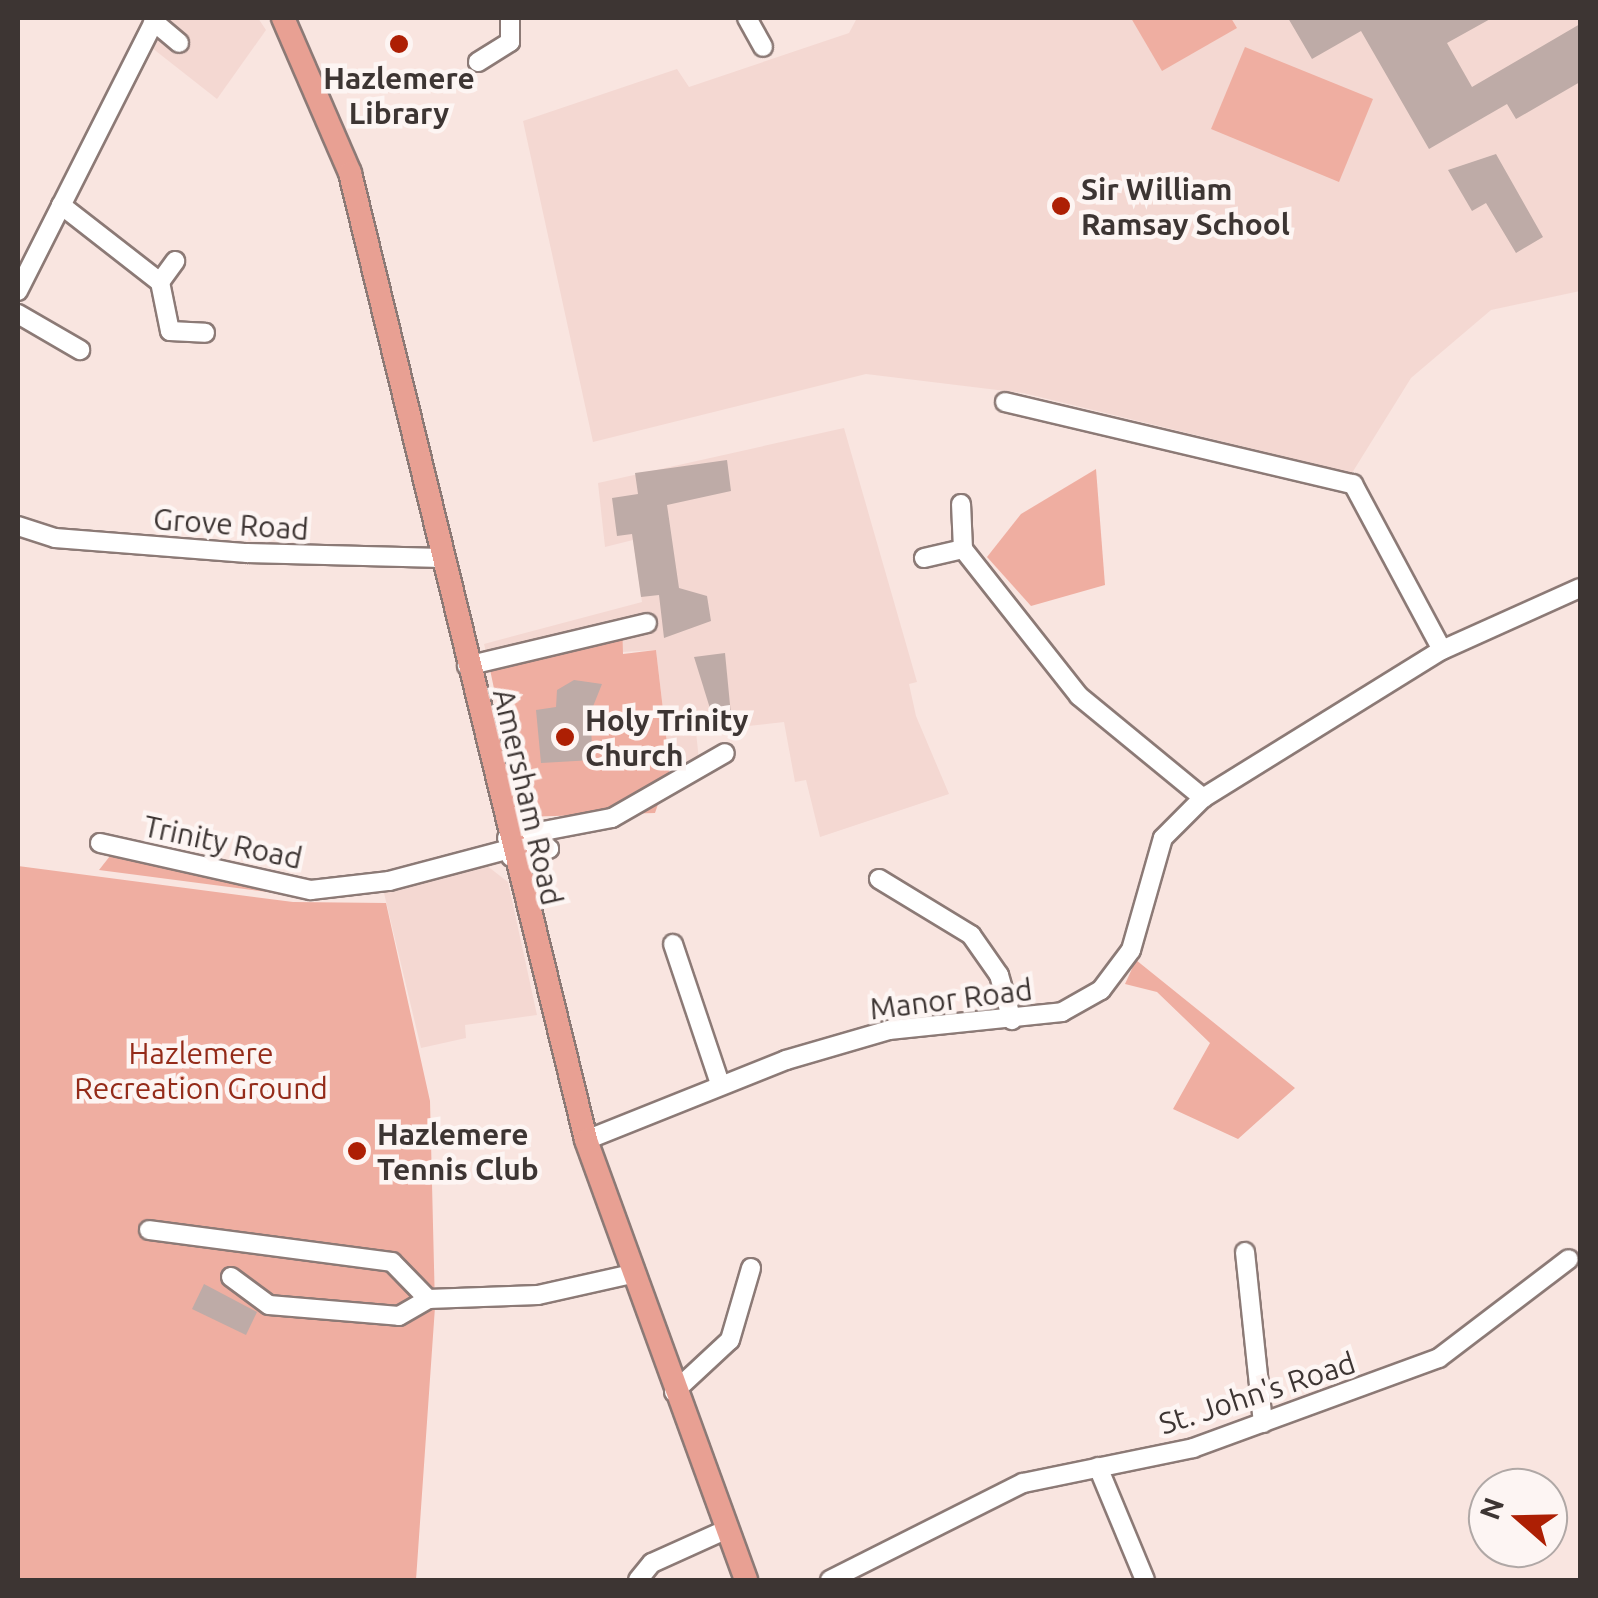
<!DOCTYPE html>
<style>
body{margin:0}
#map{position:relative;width:1598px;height:1598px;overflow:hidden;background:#f9e5e0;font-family:Ubuntu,sans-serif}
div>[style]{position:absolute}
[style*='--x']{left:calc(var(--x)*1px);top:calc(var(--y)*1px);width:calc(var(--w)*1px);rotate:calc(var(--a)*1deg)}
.built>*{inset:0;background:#f4d8d2}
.green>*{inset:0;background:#efaea1}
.building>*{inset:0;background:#beaba7}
.roads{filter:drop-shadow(2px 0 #8c7a76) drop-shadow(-2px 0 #8c7a76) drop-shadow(0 2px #8c7a76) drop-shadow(0 -2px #8c7a76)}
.minor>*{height:18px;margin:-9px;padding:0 9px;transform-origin:9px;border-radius:9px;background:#fff}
.major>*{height:22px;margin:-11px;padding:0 11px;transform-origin:11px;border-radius:11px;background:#e8a093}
.dots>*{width:28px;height:28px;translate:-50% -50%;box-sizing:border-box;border:5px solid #fdf5f3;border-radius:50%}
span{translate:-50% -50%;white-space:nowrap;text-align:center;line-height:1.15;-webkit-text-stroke:9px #fdf5f3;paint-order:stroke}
.poi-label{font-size:30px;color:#3d3533;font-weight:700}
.left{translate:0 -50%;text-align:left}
.street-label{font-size:30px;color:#3d3533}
.park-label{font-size:30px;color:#942b19}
.frame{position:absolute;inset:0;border:20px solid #3d3533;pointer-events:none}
.north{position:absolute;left:1468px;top:1468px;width:100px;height:100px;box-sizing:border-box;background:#fdf5f3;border:2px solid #b0a8a6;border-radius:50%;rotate:290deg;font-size:28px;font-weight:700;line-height:40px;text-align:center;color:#3d3533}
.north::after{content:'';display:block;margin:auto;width:35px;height:45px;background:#ad1f04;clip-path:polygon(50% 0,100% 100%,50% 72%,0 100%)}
</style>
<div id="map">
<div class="built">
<div style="clip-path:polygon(166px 18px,258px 18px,266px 30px,217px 99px,147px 44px)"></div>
<div style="clip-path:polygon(857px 18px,1580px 18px,1580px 291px,1491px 310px,1411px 378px,1352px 473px,1023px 393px,866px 374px,593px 442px,523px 121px,677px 69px,689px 87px,849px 33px)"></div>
<div style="clip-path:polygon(844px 428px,917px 682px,909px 684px,916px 716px,949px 794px,820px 837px,806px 780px,795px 782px,784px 722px,696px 732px,699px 760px,670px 769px,656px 650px,488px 660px,484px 644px,642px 602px,633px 540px,605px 547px,598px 483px)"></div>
<div style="clip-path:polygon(482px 862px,508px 882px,537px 1015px,465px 1025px,466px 1038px,421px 1048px,384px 893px)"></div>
</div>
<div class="green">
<div style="clip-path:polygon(1131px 18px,1231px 18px,1237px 28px,1162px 71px)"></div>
<div style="clip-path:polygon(1245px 47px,1373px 99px,1339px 182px,1211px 129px)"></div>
<div style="clip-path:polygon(1096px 469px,1105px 585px,1031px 606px,987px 557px,1021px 514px)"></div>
<div style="clip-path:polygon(622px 620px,623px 654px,656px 650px,670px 769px,655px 813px,521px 817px,488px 660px)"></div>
<div style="clip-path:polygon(110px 856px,312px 892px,313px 898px,99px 870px)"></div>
<div style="clip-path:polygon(18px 866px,293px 902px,386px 903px,430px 1101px,435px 1307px,416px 1580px,18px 1580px)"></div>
<div style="clip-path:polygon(1136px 960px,1295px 1088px,1238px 1139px,1173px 1109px,1210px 1043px,1157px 992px,1125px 984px)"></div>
</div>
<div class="building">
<div style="clip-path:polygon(1288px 18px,1492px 18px,1447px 43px,1472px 87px,1580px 24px,1580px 82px,1516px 119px,1507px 104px,1429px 149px,1361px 31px,1312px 59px)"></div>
<div style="clip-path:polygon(1496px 154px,1543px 237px,1516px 253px,1486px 203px,1472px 211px,1448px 170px)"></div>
<div style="clip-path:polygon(727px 460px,731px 491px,667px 505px,679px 588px,707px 596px,711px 621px,664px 638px,659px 595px,641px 597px,632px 534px,617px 536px,612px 498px,638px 494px,635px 473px)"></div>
<div style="clip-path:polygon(725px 653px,731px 715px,713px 718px,694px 657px)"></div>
<div style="clip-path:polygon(574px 680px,602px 684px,590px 714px,593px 760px,541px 763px,536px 710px,556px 707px,557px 690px)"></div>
<div style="clip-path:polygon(204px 1284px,257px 1312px,246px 1335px,192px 1309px)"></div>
</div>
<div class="roads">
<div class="minor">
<div style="--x:747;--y:18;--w:33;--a:61"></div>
<div style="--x:153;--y:21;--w:34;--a:40"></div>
<div style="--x:478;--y:62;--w:38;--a:-32"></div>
<div style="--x:510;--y:42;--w:24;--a:-90"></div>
<div style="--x:61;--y:205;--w:125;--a:37.9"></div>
<div style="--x:160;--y:282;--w:50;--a:78.5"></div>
<div style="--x:170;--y:331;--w:35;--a:3"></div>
<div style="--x:160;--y:282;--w:26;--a:-54"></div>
<div style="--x:18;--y:291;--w:306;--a:-63.2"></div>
<div style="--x:18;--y:314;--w:72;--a:30.1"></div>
<div style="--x:1005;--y:402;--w:358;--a:13.3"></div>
<div style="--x:1353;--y:484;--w:188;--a:61.8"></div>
<div style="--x:18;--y:526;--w:39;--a:18"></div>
<div style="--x:55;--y:538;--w:193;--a:4.5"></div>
<div style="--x:247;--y:553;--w:195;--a:1.5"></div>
<div style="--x:963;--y:549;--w:187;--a:51.7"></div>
<div style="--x:1079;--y:696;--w:161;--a:39.4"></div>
<div style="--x:924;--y:558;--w:40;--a:-13"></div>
<div style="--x:963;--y:549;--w:45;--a:-92.5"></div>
<div style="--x:467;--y:666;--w:185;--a:-13.4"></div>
<div style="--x:507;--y:838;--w:107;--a:-10.8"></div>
<div style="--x:612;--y:818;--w:130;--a:-29.9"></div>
<div style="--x:100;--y:843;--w:216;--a:12.6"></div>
<div style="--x:311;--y:890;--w:79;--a:-6.6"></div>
<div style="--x:389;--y:881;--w:125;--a:-14.8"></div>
<div style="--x:511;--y:857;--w:39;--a:-12"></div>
<div style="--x:879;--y:879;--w:108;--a:31.3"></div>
<div style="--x:971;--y:935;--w:49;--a:55"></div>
<div style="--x:999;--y:975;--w:47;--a:73.9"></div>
<div style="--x:673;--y:944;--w:148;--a:71.4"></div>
<div style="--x:586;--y:1140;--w:215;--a:-21.8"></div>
<div style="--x:786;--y:1060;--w:107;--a:-16.2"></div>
<div style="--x:889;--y:1030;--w:174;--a:-5.9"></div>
<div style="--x:1062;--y:1012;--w:45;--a:-29.4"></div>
<div style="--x:1101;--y:990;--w:50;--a:-53.1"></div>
<div style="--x:1131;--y:950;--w:116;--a:-74.1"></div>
<div style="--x:1163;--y:838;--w:57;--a:-45"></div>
<div style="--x:1203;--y:798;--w:281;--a:-31.8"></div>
<div style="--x:1442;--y:650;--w:151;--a:-24.2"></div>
<div style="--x:149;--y:1230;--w:245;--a:7.5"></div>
<div style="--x:392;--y:1262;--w:52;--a:45.8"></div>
<div style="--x:1245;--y:1252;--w:172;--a:84"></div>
<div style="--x:231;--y:1277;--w:47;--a:36.4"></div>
<div style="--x:269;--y:1305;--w:130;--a:4.8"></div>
<div style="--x:399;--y:1316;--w:34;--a:-30"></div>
<div style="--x:428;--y:1299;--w:110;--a:-2.1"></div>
<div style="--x:538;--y:1295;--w:96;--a:-12.6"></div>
<div style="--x:674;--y:1392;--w:76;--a:-42.9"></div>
<div style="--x:730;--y:1340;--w:75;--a:-73.7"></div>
<div style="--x:1098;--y:1467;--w:122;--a:67.4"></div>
<div style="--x:638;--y:1580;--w:22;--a:-51"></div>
<div style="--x:652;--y:1563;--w:80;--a:-24.3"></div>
<div style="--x:830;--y:1580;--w:216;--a:-26.7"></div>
<div style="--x:1023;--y:1483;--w:174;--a:-11.6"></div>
<div style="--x:1193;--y:1448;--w:262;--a:-20.1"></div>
<div style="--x:1439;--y:1358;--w:163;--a:-37.3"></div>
</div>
<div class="major">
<div style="--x:283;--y:18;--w:169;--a:66.6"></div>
<div style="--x:350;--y:173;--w:995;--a:76.28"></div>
<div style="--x:586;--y:1140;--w:468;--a:70"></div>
</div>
</div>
<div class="dots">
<div style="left:399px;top:44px;background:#ad1f04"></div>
<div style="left:1061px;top:206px;background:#ad1f04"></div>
<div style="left:565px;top:737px;background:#ad1f04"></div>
<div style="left:357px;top:1151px;background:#ad1f04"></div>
</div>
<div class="poi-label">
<span style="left:399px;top:95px">Hazlemere<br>Library</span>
<span class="left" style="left:1081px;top:206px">Sir William<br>Ramsay School</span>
<span class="left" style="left:585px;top:737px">Holy Trinity<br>Church</span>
<span class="left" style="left:377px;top:1151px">Hazlemere<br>Tennis Club</span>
</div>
<div class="street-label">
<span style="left:231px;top:524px;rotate:4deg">Grove Road</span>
<span style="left:528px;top:797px;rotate:77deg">Amersham Road</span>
<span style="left:223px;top:842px;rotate:12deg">Trinity Road</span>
<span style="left:951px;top:999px;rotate:-7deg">Manor Road</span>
<span style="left:1257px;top:1393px;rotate:-18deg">St. John's Road</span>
</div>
<div class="park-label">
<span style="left:201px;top:1070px">Hazlemere<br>Recreation Ground</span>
</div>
<div class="frame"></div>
<div class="north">N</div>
</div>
